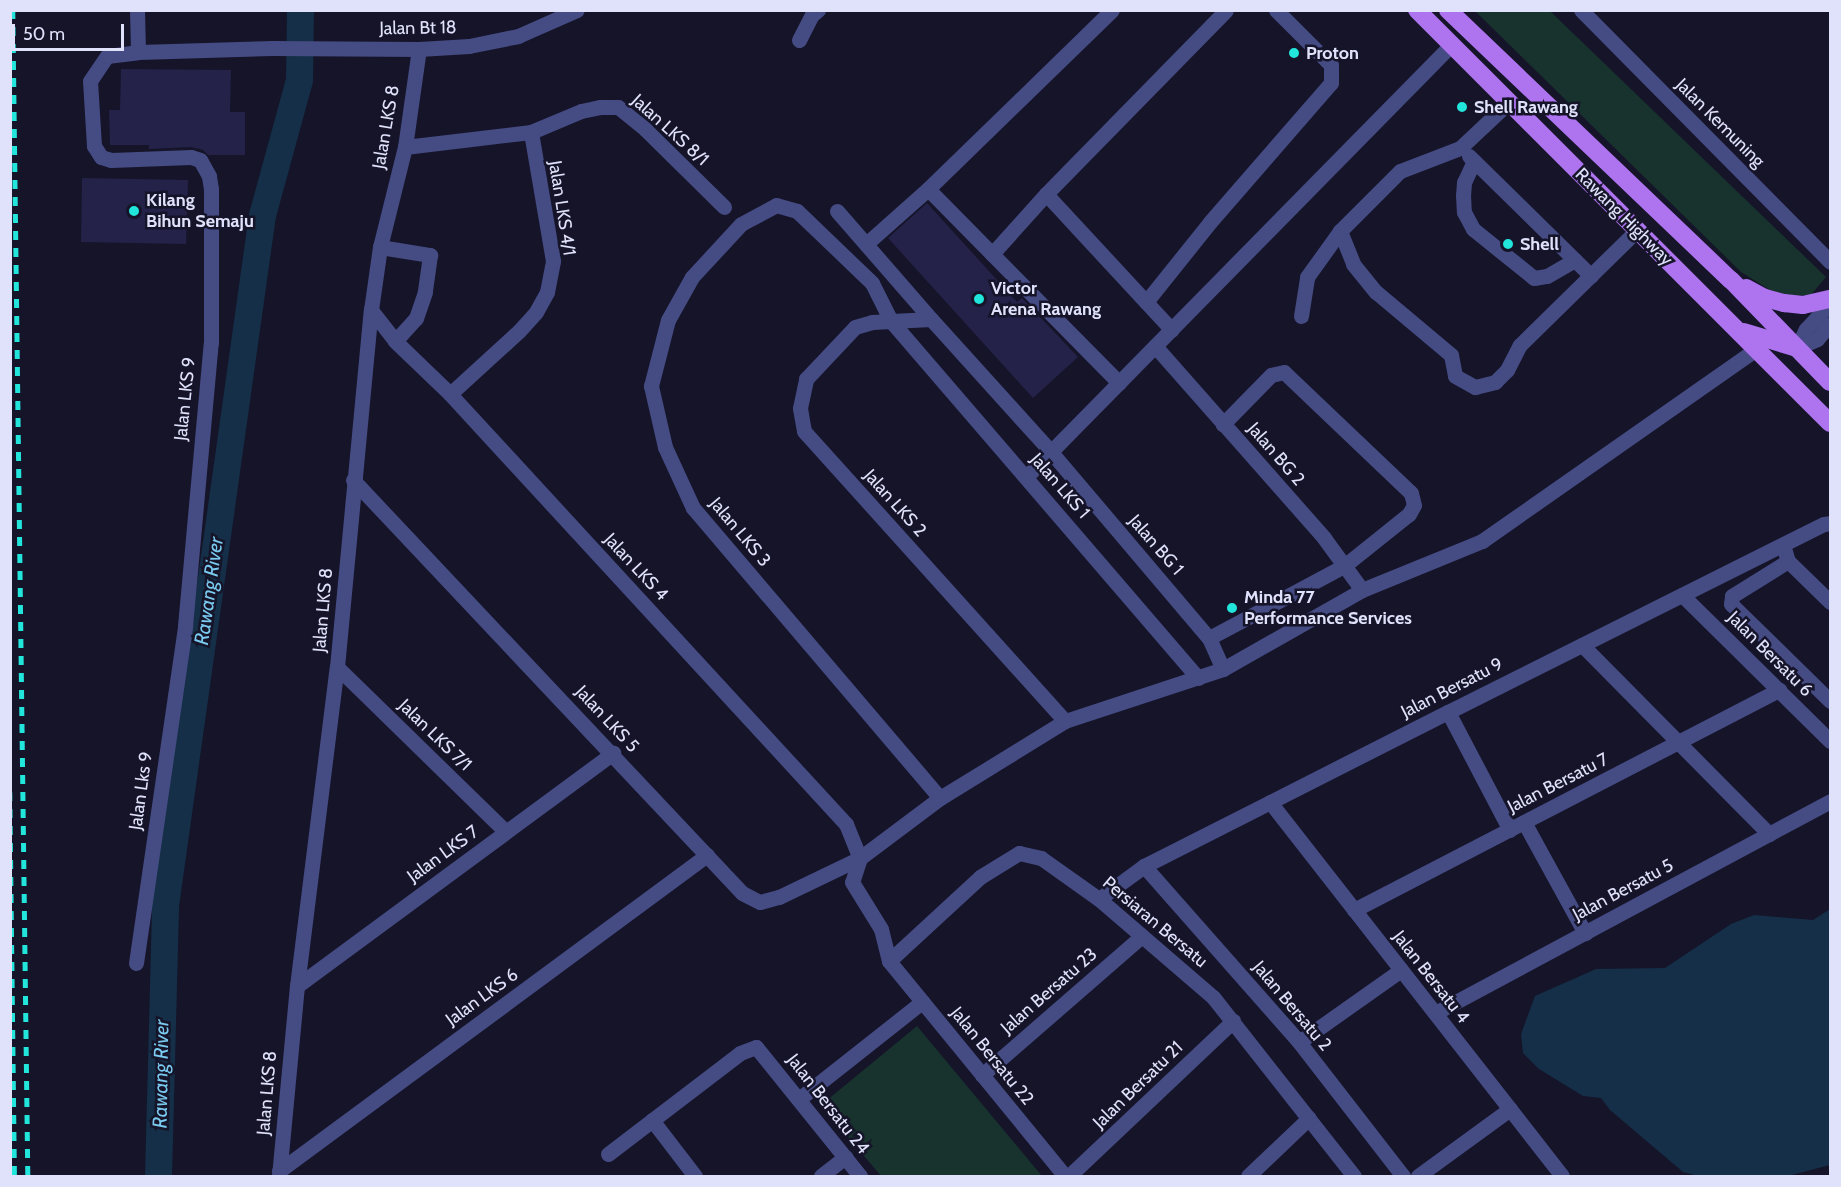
<!DOCTYPE html>
<style>
body{margin:0}
#map{position:relative;width:1841px;height:1187px;overflow:hidden;background:#151429;font-family:Cabin,sans-serif}
div>[style]{position:absolute}
[style*='--x']{left:calc(var(--x)*1px);top:calc(var(--y)*1px);width:calc(var(--w)*1px);rotate:calc(var(--a)*1deg)}
.green>*{inset:0;background:#18322e}
.water>*{inset:0;background:#142f47}
.river>*{height:27px;margin:-13.5px;padding:0 13.5px;transform-origin:13.5px;border-radius:13.5px;background:#142f47}
.building>*{inset:0;background:#242248}
.minor>*{height:15px;margin:-7.5px;padding:0 7.5px;transform-origin:7.5px;border-radius:7.5px;background:#454b83}
.major>*{height:18px;margin:-9px;padding:0 9px;transform-origin:9px;border-radius:9px;background:#ae73ef}
.rail>*{height:4.5px;margin-top:-2.25px;transform-origin:0;background:repeating-linear-gradient(90deg,#22e5dc 0 9px,transparent 0 17px)}
.dots>*{width:16px;height:16px;translate:-50% -50%;box-sizing:border-box;border:3px solid #151429;border-radius:50%}
span{translate:-50% -50%;white-space:nowrap;text-align:center;line-height:1.15;-webkit-text-stroke:5px #151429;paint-order:stroke}
.street-label{font-size:18px;color:#e0e1fb}
.poi-label{font-size:18px;color:#e0e1fb;font-weight:700}
.left{translate:0 -50%;text-align:left}
.water-label{font-size:20px;color:#7acaf0;font-style:italic}
.frame{position:absolute;inset:0;border:12px solid #e0e1fb;pointer-events:none}
.scale{position:absolute;left:12px;top:24px;width:112px;height:27px;box-sizing:border-box;border:3px solid #e0e1fb;border-top:0;padding-left:8px;font-size:18px;line-height:21px;white-space:nowrap;color:#e0e1fb;-webkit-text-stroke:4px #151429;paint-order:stroke}
</style>
<div id="map">
<div class="green">
<div style="clip-path:polygon(1475px 11px,1550px 11px,1826px 277px,1811px 295px,1792px 296px,1770px 290px,1741px 272px)"></div>
<div style="clip-path:polygon(917px 1026px,1042px 1176px,881px 1176px,821px 1105px)"></div>
</div>
<div class="water">
<div style="clip-path:polygon(1830px 909px,1830px 1165px,1788px 1176px,1698px 1176px,1683px 1172px,1610px 1110px,1601px 1098px,1583px 1096px,1539px 1069px,1523px 1053px,1521px 1034px,1535px 996px,1596px 969px,1665px 968px,1731px 924px,1754px 915px,1813px 920px)"></div>
</div>
<div class="river">
<div style="--x:158;--y:1176;--w:271;--a:-88.5"></div>
<div style="--x:165;--y:905;--w:697;--a:-82"></div>
<div style="--x:262;--y:215;--w:140;--a:-74.7"></div>
<div style="--x:299;--y:80;--w:70;--a:-89.2"></div>
</div>
<div class="building">
<div style="clip-path:polygon(121px 69px,231px 70px,230px 112px,245px 112px,245px 155px,208px 155px,203px 150px,191px 147px,149px 149px,149px 145px,110px 145px,109px 110px,120px 110px)"></div>
<div style="clip-path:polygon(82px 178px,188px 180px,186px 244px,81px 242px)"></div>
<div style="clip-path:polygon(927px 203px,1017px 302px,1022px 298px,1078px 357px,1033px 398px,888px 238px)"></div>
</div>
<div class="minor">
<div style="--x:137;--y:10;--w:42;--a:88.6"></div>
<div style="--x:1112;--y:10;--w:257;--a:135.8"></div>
<div style="--x:928;--y:189;--w:91;--a:45.4"></div>
<div style="--x:992;--y:254;--w:81;--a:-48"></div>
<div style="--x:1046;--y:194;--w:257;--a:-45.6"></div>
<div style="--x:1581;--y:10;--w:354;--a:45.3"></div>
<div style="--x:799;--y:40;--w:28;--a:-63"></div>
<div style="--x:812;--y:15;--w:8;--a:-40"></div>
<div style="--x:1509;--y:102;--w:67;--a:136.8"></div>
<div style="--x:1460;--y:148;--w:64;--a:159"></div>
<div style="--x:1400;--y:171;--w:85;--a:135"></div>
<div style="--x:1340;--y:231;--w:35;--a:68"></div>
<div style="--x:1353;--y:264;--w:36;--a:51"></div>
<div style="--x:1376;--y:292;--w:98;--a:40"></div>
<div style="--x:1451;--y:355;--w:21;--a:79"></div>
<div style="--x:1455;--y:376;--w:23;--a:29"></div>
<div style="--x:1475;--y:387;--w:21;--a:-14"></div>
<div style="--x:1495;--y:382;--w:17;--a:-45"></div>
<div style="--x:1507;--y:370;--w:28;--a:-63"></div>
<div style="--x:1520;--y:345;--w:164;--a:-44.5"></div>
<div style="--x:405;--y:147;--w:127;--a:-6.8"></div>
<div style="--x:531;--y:132;--w:54;--a:-22.8"></div>
<div style="--x:581;--y:111;--w:19;--a:-12"></div>
<div style="--x:600;--y:107;--w:18;--a:0"></div>
<div style="--x:618;--y:107;--w:35;--a:39"></div>
<div style="--x:645;--y:129;--w:111;--a:44.6"></div>
<div style="--x:1469;--y:156;--w:171;--a:44.5"></div>
<div style="--x:1474;--y:161;--w:23;--a:115"></div>
<div style="--x:1464;--y:182;--w:13;--a:94"></div>
<div style="--x:1463;--y:195;--w:17;--a:87"></div>
<div style="--x:1464;--y:212;--w:19;--a:62"></div>
<div style="--x:1473;--y:229;--w:78;--a:38.8"></div>
<div style="--x:1534;--y:278;--w:13;--a:-9"></div>
<div style="--x:1547;--y:276;--w:32;--a:-30"></div>
<div style="--x:1046;--y:194;--w:185;--a:47.2"></div>
<div style="--x:837;--y:211;--w:143;--a:49"></div>
<div style="--x:866;--y:244;--w:83;--a:-41.6"></div>
<div style="--x:380;--y:247;--w:51;--a:9.1"></div>
<div style="--x:430;--y:255;--w:37;--a:98"></div>
<div style="--x:425;--y:292;--w:28;--a:109"></div>
<div style="--x:416;--y:318;--w:31;--a:132"></div>
<div style="--x:992;--y:254;--w:181;--a:45.4"></div>
<div style="--x:1146;--y:302;--w:102;--a:-51.3"></div>
<div style="--x:1210;--y:222;--w:184;--a:-49"></div>
<div style="--x:1331;--y:83;--w:18;--a:-90"></div>
<div style="--x:1331;--y:65;--w:78;--a:-135"></div>
<div style="--x:371;--y:310;--w:39;--a:52"></div>
<div style="--x:395;--y:341;--w:76;--a:43.9"></div>
<div style="--x:450;--y:394;--w:585;--a:47.36"></div>
<div style="--x:846;--y:824;--w:37;--a:68"></div>
<div style="--x:1301;--y:316;--w:39;--a:-81"></div>
<div style="--x:1307;--y:277;--w:57;--a:-54.3"></div>
<div style="--x:1155;--y:346;--w:256;--a:48.6"></div>
<div style="--x:1324;--y:538;--w:64;--a:53.8"></div>
<div style="--x:1797;--y:348;--w:21;--a:-65"></div>
<div style="--x:1806;--y:329;--w:35;--a:-47"></div>
<div style="--x:1797;--y:348;--w:22;--a:-24"></div>
<div style="--x:1817;--y:339;--w:20;--a:-49"></div>
<div style="--x:450;--y:394;--w:93;--a:-42.4"></div>
<div style="--x:519;--y:331;--w:25;--a:-48"></div>
<div style="--x:536;--y:312;--w:23;--a:-61"></div>
<div style="--x:547;--y:292;--w:32;--a:-79"></div>
<div style="--x:553;--y:261;--w:131;--a:-99.7"></div>
<div style="--x:1027;--y:476;--w:605;--a:-45.47"></div>
<div style="--x:353;--y:480;--w:567;--a:46.71"></div>
<div style="--x:742;--y:893;--w:20;--a:27"></div>
<div style="--x:760;--y:902;--w:20;--a:-15"></div>
<div style="--x:779;--y:897;--w:90;--a:-25.7"></div>
<div style="--x:860;--y:858;--w:100;--a:-36.9"></div>
<div style="--x:940;--y:798;--w:147;--a:-31.6"></div>
<div style="--x:1065;--y:721;--w:166;--a:-18.2"></div>
<div style="--x:1223;--y:669;--w:160;--a:-29.6"></div>
<div style="--x:1362;--y:590;--w:130;--a:-22.2"></div>
<div style="--x:1482;--y:541;--w:335;--a:-35"></div>
<div style="--x:1783;--y:545;--w:17;--a:73"></div>
<div style="--x:1788;--y:561;--w:66;--a:148"></div>
<div style="--x:1732;--y:596;--w:8;--a:97"></div>
<div style="--x:1731;--y:604;--w:139;--a:44.4"></div>
<div style="--x:1788;--y:561;--w:59;--a:44.3"></div>
<div style="--x:1682;--y:595;--w:208;--a:44.6"></div>
<div style="--x:1209;--y:638;--w:153;--a:-28.1"></div>
<div style="--x:1344;--y:566;--w:83;--a:-38.7"></div>
<div style="--x:1409;--y:514;--w:10;--a:-61"></div>
<div style="--x:1414;--y:505;--w:12;--a:-104"></div>
<div style="--x:1411;--y:493;--w:175;--a:-136.4"></div>
<div style="--x:1284;--y:372;--w:13;--a:167"></div>
<div style="--x:1271;--y:375;--w:69;--a:134.4"></div>
<div style="--x:1582;--y:645;--w:266;--a:45.3"></div>
<div style="--x:337;--y:667;--w:236;--a:44.3"></div>
<div style="--x:1448;--y:712;--w:133;--a:62.3"></div>
<div style="--x:1065;--y:721;--w:390;--a:-132"></div>
<div style="--x:804;--y:431;--w:23;--a:-100"></div>
<div style="--x:800;--y:408;--w:30;--a:-78"></div>
<div style="--x:806;--y:379;--w:71;--a:-46.7"></div>
<div style="--x:855;--y:327;--w:18;--a:-16"></div>
<div style="--x:872;--y:322;--w:59;--a:-2.9"></div>
<div style="--x:931;--y:319;--w:179;--a:47.9"></div>
<div style="--x:1051;--y:452;--w:244;--a:49.7"></div>
<div style="--x:1209;--y:638;--w:34;--a:66"></div>
<div style="--x:940;--y:798;--w:381;--a:-130.4"></div>
<div style="--x:693;--y:508;--w:67;--a:-114.7"></div>
<div style="--x:665;--y:447;--w:63;--a:-102.9"></div>
<div style="--x:651;--y:386;--w:68;--a:-75.6"></div>
<div style="--x:668;--y:320;--w:49;--a:-60.8"></div>
<div style="--x:692;--y:277;--w:72;--a:-47.2"></div>
<div style="--x:741;--y:224;--w:40;--a:-28"></div>
<div style="--x:776;--y:205;--w:22;--a:16"></div>
<div style="--x:797;--y:211;--w:104;--a:43.8"></div>
<div style="--x:872;--y:283;--w:42;--a:63.4"></div>
<div style="--x:891;--y:321;--w:471;--a:49.3"></div>
<div style="--x:1270;--y:802;--w:474;--a:52"></div>
<div style="--x:1524;--y:822;--w:127;--a:61.2"></div>
<div style="--x:860;--y:858;--w:25;--a:108"></div>
<div style="--x:852;--y:882;--w:55;--a:58.3"></div>
<div style="--x:881;--y:929;--w:33;--a:76"></div>
<div style="--x:889;--y:961;--w:278;--a:50.7"></div>
<div style="--x:1144;--y:866;--w:235;--a:48.6"></div>
<div style="--x:1299;--y:1042;--w:170;--a:52.2"></div>
<div style="--x:1099;--y:899;--w:56;--a:-36.3"></div>
<div style="--x:1144;--y:866;--w:341;--a:-26.9"></div>
<div style="--x:1448;--y:712;--w:420;--a:-26.6"></div>
<div style="--x:1824;--y:524;--w:6;--a:-9"></div>
<div style="--x:1354;--y:910;--w:479;--a:-27.4"></div>
<div style="--x:889;--y:961;--w:124;--a:-42.7"></div>
<div style="--x:980;--y:877;--w:46;--a:-31.6"></div>
<div style="--x:1019;--y:853;--w:23;--a:13"></div>
<div style="--x:1041;--y:858;--w:71;--a:35.3"></div>
<div style="--x:1099;--y:899;--w:150;--a:40.7"></div>
<div style="--x:1213;--y:997;--w:228;--a:51.8"></div>
<div style="--x:136;--y:963;--w:341;--a:-81.7"></div>
<div style="--x:185;--y:626;--w:284;--a:-84.8"></div>
<div style="--x:211;--y:343;--w:154;--a:-90"></div>
<div style="--x:211;--y:189;--w:13;--a:-99"></div>
<div style="--x:209;--y:176;--w:18;--a:-119"></div>
<div style="--x:200;--y:160;--w:9;--a:-162"></div>
<div style="--x:191;--y:157;--w:80;--a:177.9"></div>
<div style="--x:111;--y:160;--w:10;--a:-163"></div>
<div style="--x:101;--y:157;--w:13;--a:-122"></div>
<div style="--x:94;--y:146;--w:65;--a:-93.5"></div>
<div style="--x:90;--y:81;--w:30;--a:-56"></div>
<div style="--x:107;--y:56;--w:31;--a:-7"></div>
<div style="--x:138;--y:52;--w:134;--a:-1.7"></div>
<div style="--x:272;--y:48;--w:147;--a:0.4"></div>
<div style="--x:419;--y:49;--w:50;--a:-3.4"></div>
<div style="--x:469;--y:46;--w:50;--a:-11.5"></div>
<div style="--x:518;--y:36;--w:64;--a:-23.8"></div>
<div style="--x:297;--y:986;--w:393;--a:-36.4"></div>
<div style="--x:1435;--y:1013;--w:448;--a:-28.2"></div>
<div style="--x:1299;--y:1042;--w:125;--a:-35.2"></div>
<div style="--x:982;--y:1075;--w:212;--a:-41"></div>
<div style="--x:799;--y:1099;--w:157;--a:-38.3"></div>
<div style="--x:652;--y:1120;--w:71;--a:52.5"></div>
<div style="--x:608;--y:1154;--w:166;--a:-37.4"></div>
<div style="--x:740;--y:1053;--w:17;--a:-21"></div>
<div style="--x:756;--y:1047;--w:166;--a:51.1"></div>
<div style="--x:279;--y:1171;--w:532;--a:-36.44"></div>
<div style="--x:279;--y:1176;--w:191;--a:-84.6"></div>
<div style="--x:297;--y:986;--w:321;--a:-82.9"></div>
<div style="--x:337;--y:667;--w:359;--a:-84.6"></div>
<div style="--x:371;--y:310;--w:64;--a:-81.9"></div>
<div style="--x:380;--y:247;--w:103;--a:-76"></div>
<div style="--x:405;--y:147;--w:99;--a:-81.9"></div>
<div style="--x:821;--y:1176;--w:31;--a:-38"></div>
<div style="--x:1069;--y:1176;--w:226;--a:-43.4"></div>
<div style="--x:1248;--y:1176;--w:84;--a:-43.6"></div>
<div style="--x:1418;--y:1176;--w:114;--a:-36.1"></div>
</div>
<div class="major">
<div style="--x:1417;--y:10;--w:584;--a:45"></div>
<div style="--x:1448;--y:10;--w:391;--a:43.7"></div>
<div style="--x:1731;--y:280;--w:142;--a:45.9"></div>
<div style="--x:1746;--y:288;--w:21;--a:28"></div>
<div style="--x:1765;--y:298;--w:20;--a:15"></div>
<div style="--x:1784;--y:303;--w:19;--a:6"></div>
<div style="--x:1803;--y:305;--w:28;--a:-13"></div>
<div style="--x:1744;--y:332;--w:55;--a:16.8"></div>
</div>
<div class="rail">
<div style="--x:13;--y:10;--w:1166;--a:89.26"></div>
<div style="--x:10;--y:792;--w:384;--a:89.3"></div>
</div>
<div class="dots">
<div style="left:1294px;top:53px;background:#22e5dc"></div>
<div style="left:1462px;top:107px;background:#22e5dc"></div>
<div style="left:134px;top:211px;background:#22e5dc"></div>
<div style="left:1508px;top:244px;background:#22e5dc"></div>
<div style="left:979px;top:299px;background:#22e5dc"></div>
<div style="left:1232px;top:608px;background:#22e5dc"></div>
</div>
<div class="street-label">
<span style="left:418px;top:28px;rotate:-1deg">Jalan Bt 18</span>
<span style="left:1720px;top:123px;rotate:45deg">Jalan Kemuning</span>
<span style="left:386px;top:127px;rotate:-80deg">Jalan LKS 8</span>
<span style="left:670px;top:130px;rotate:42deg">Jalan LKS 8/1</span>
<span style="left:562px;top:208px;rotate:81deg">Jalan LKS 4/1</span>
<span style="left:1624px;top:217px;rotate:45deg">Rawang Highway</span>
<span style="left:185px;top:399px;rotate:-84deg">Jalan LKS 9</span>
<span style="left:1276px;top:454px;rotate:49deg">Jalan BG 2</span>
<span style="left:1060px;top:486px;rotate:49deg">Jalan LKS 1</span>
<span style="left:895px;top:503px;rotate:48deg">Jalan LKS 2</span>
<span style="left:740px;top:532px;rotate:50deg">Jalan LKS 3</span>
<span style="left:1156px;top:545px;rotate:49deg">Jalan BG 1</span>
<span style="left:636px;top:567px;rotate:47deg">Jalan LKS 4</span>
<span style="left:323px;top:610px;rotate:-85deg">Jalan LKS 8</span>
<span style="left:1770px;top:654px;rotate:45deg">Jalan Bersatu 6</span>
<span style="left:1452px;top:688px;rotate:-27deg">Jalan Bersatu 9</span>
<span style="left:607px;top:719px;rotate:47deg">Jalan LKS 5</span>
<span style="left:435px;top:735px;rotate:44deg">Jalan LKS 7/1</span>
<span style="left:1558px;top:783px;rotate:-27deg">Jalan Bersatu 7</span>
<span style="left:141px;top:791px;rotate:-82deg">Jalan Lks 9</span>
<span style="left:443px;top:854px;rotate:-36deg">Jalan LKS 7</span>
<span style="left:1623px;top:890px;rotate:-28deg">Jalan Bersatu 5</span>
<span style="left:1155px;top:922px;rotate:40deg">Persiaran Bersatu</span>
<span style="left:1431px;top:977px;rotate:52deg">Jalan Bersatu 4</span>
<span style="left:1049px;top:991px;rotate:-41deg">Jalan Bersatu 23</span>
<span style="left:482px;top:997px;rotate:-36deg">Jalan LKS 6</span>
<span style="left:1292px;top:1006px;rotate:50deg">Jalan Bersatu 2</span>
<span style="left:992px;top:1056px;rotate:51deg">Jalan Bersatu 22</span>
<span style="left:1138px;top:1085px;rotate:-44deg">Jalan Bersatu 21</span>
<span style="left:267px;top:1093px;rotate:-85deg">Jalan LKS 8</span>
<span style="left:828px;top:1104px;rotate:52deg">Jalan Bersatu 24</span>
</div>
<div class="poi-label">
<span class="left" style="left:1306px;top:53px">Proton</span>
<span class="left" style="left:1474px;top:107px">Shell Rawang</span>
<span class="left" style="left:146px;top:211px">Kilang<br>Bihun Semaju</span>
<span class="left" style="left:1520px;top:244px">Shell</span>
<span class="left" style="left:991px;top:299px">Victor<br>Arena Rawang</span>
<span class="left" style="left:1244px;top:608px">Minda 77<br>Performance Services</span>
</div>
<div class="water-label">
<span style="left:209px;top:591px;rotate:-82deg">Rawang River</span>
<span style="left:161px;top:1074px;rotate:-89deg">Rawang River</span>
</div>
<div class="frame"></div>
<div class="scale">50 m</div>
</div>
